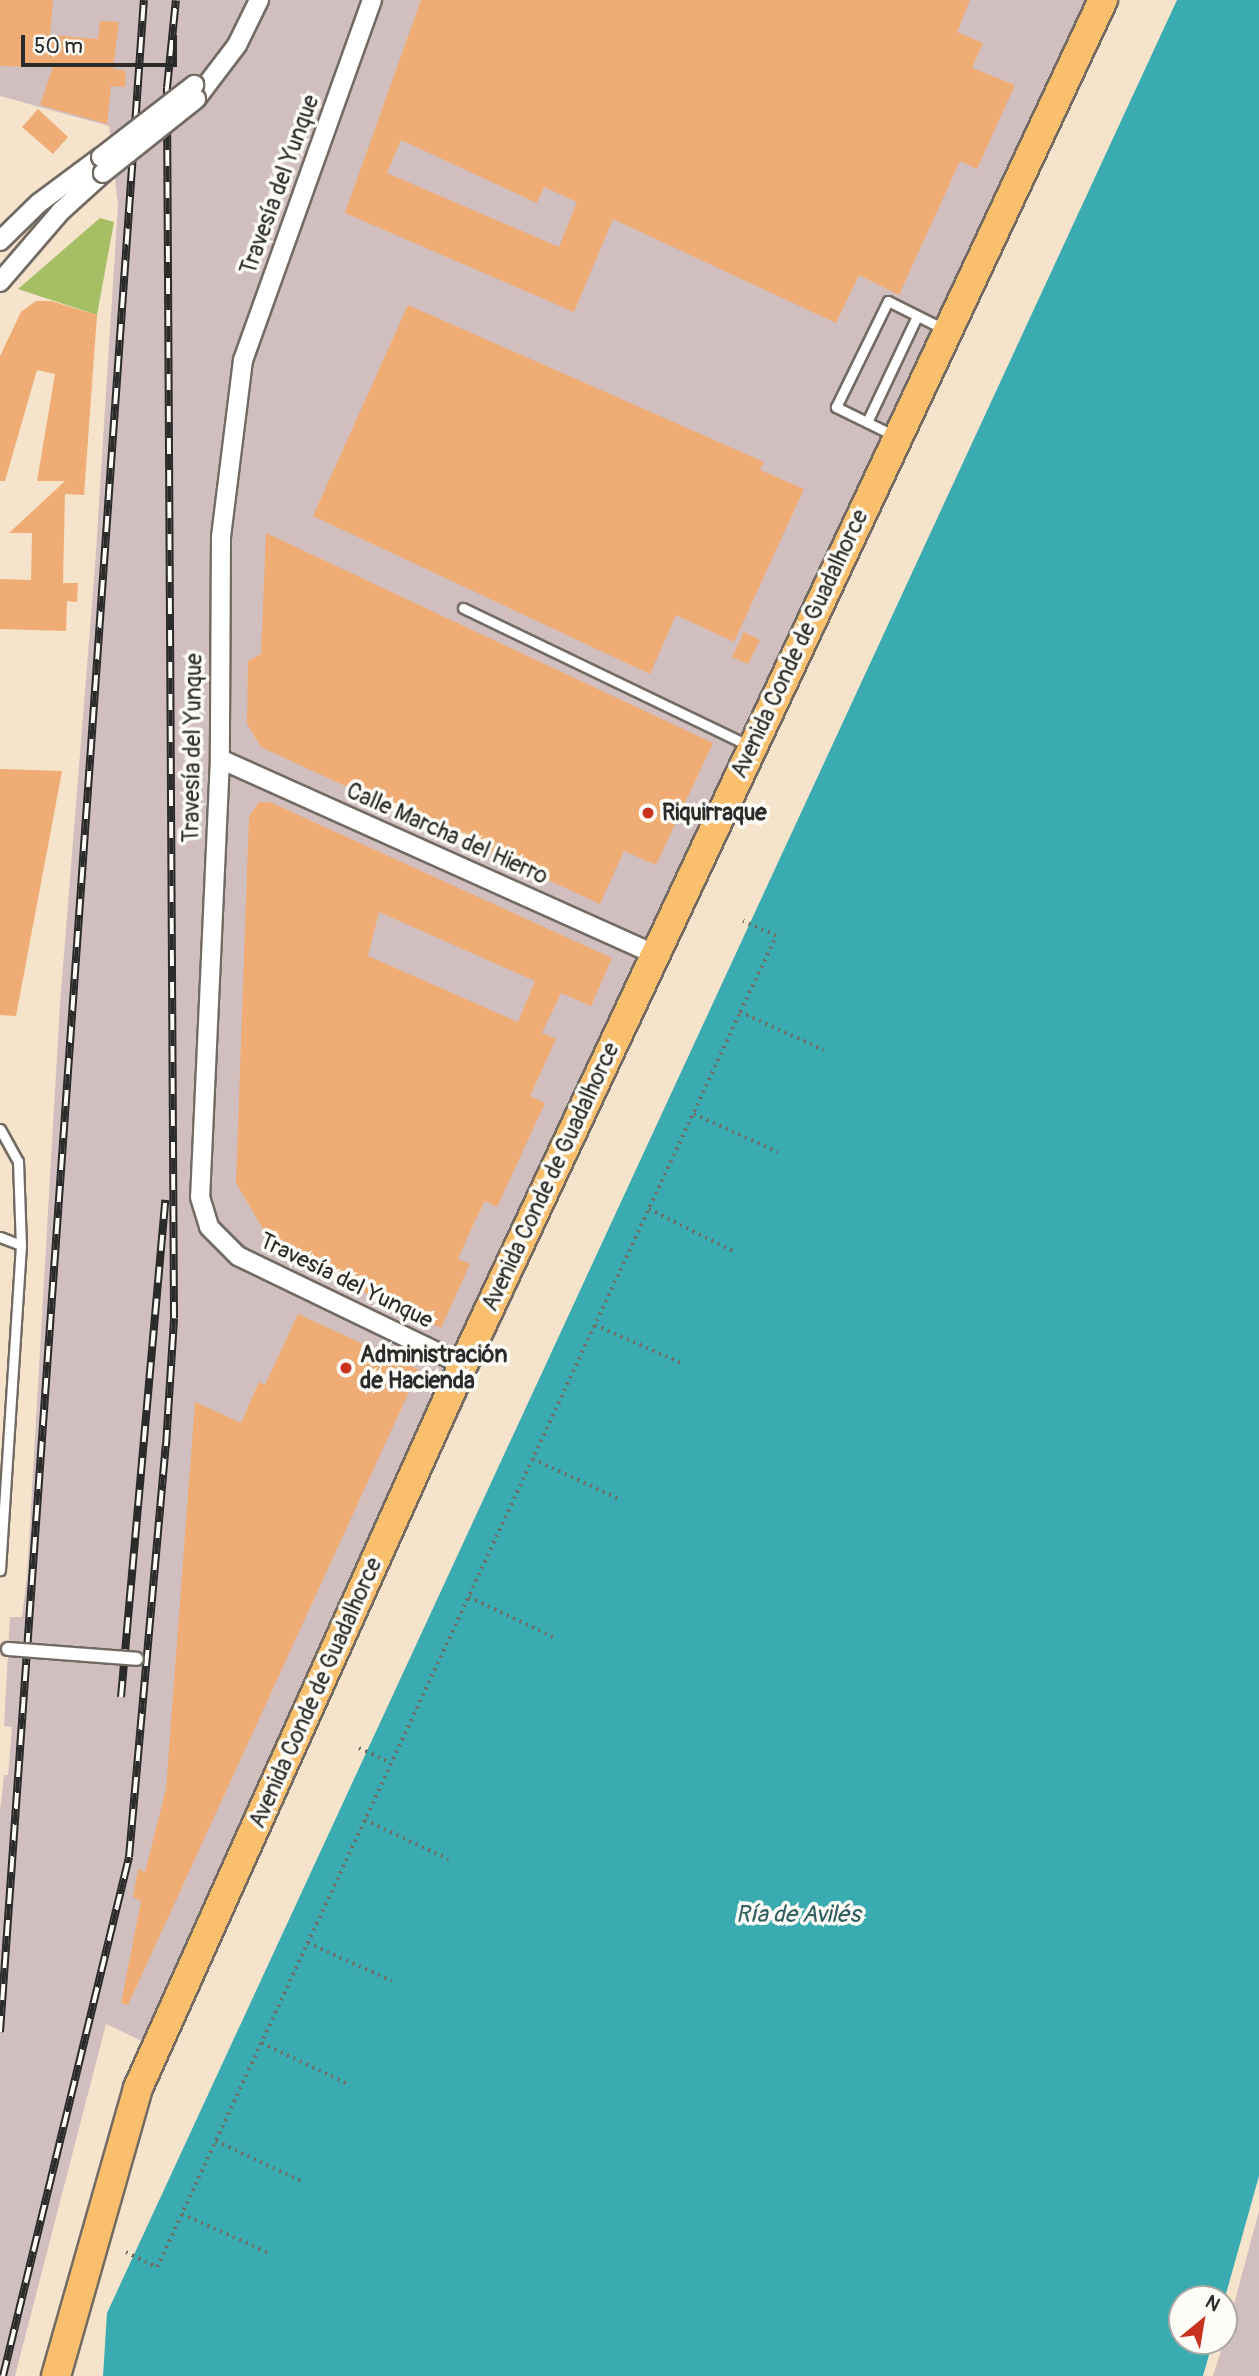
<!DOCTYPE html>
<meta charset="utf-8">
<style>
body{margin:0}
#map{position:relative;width:1259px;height:2376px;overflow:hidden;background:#f6e3cb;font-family:Pangolin,sans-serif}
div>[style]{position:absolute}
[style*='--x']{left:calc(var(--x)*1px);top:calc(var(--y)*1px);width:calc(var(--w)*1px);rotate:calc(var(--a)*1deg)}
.industrial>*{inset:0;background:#d1bfbf}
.green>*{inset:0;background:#a6bf65}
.water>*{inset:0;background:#39abb1}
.building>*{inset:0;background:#efac74}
.path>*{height:3.5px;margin-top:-1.75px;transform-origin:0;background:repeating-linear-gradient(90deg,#726b63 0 2px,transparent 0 7px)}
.roads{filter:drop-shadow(2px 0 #726b63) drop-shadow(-2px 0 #726b63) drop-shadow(0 2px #726b63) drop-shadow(0 -2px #726b63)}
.service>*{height:9px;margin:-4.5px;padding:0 4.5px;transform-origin:4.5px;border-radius:4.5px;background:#fff}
.minor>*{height:18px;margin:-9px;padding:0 9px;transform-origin:9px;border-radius:9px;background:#fff}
.trunk>*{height:28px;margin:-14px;padding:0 14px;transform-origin:14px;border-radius:14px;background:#f9bf6d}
.rail>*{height:8px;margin-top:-4px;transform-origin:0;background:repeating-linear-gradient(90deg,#fdfcf7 0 16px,#2b2b2b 0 32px);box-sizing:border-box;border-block:2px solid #2b2b2b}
.bridges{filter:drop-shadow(2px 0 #726b63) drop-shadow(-2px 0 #726b63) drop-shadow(0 2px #726b63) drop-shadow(0 -2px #726b63)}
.pedestrian-bridge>*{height:12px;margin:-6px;padding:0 6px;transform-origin:6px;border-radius:6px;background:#fff}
.minor-bridge>*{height:18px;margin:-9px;padding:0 9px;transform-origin:9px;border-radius:9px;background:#fff}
.dots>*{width:19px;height:19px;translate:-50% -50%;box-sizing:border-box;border:4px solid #fdfcf7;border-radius:50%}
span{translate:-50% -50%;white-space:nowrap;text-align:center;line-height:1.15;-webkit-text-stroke:7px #fdfcf7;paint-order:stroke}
.street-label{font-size:23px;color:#2b2b2b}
.poi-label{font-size:23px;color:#2b2b2b;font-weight:700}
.left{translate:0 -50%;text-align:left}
.water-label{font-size:24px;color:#315e61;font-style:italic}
.north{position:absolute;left:1168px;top:2285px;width:70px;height:70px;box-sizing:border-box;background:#fdfcf7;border:2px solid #a9a8a5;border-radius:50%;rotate:30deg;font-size:19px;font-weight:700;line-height:28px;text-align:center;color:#2b2b2b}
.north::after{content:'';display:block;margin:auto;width:24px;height:32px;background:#c8321e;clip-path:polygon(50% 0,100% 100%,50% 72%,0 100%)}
.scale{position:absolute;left:21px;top:35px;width:156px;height:32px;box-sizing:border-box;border:4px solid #2b2b2b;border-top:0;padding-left:9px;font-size:21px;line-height:24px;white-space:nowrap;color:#2b2b2b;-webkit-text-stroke:5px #fdfcf7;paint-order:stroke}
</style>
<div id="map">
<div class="industrial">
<div style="clip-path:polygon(0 0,1112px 0,165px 2052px,106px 2024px,15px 2376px,0 2376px,0 1810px,4px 1775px,8px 1775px,12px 1727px,4px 1726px,10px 1617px,22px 1617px,27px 1576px,60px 1004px,95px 566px,118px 205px,109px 126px,0 96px)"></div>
<div style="clip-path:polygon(1259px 2211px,1259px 2376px,1213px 2376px,1224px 2341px)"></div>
</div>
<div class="green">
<div style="clip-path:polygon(100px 218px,114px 222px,97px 315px,18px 289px)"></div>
</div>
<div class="water">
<div style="clip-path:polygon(1177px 0,1259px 0,1259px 2176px,1224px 2301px,1182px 2299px,1182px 2341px,1213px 2341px,1203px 2376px,103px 2376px,107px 2313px)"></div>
</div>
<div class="building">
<div style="clip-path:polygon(0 0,53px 0,50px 35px,98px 39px,100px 21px,119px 22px,113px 69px,126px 71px,125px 87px,111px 86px,107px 124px,40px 105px,53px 67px,0 66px)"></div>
<div style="clip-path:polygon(evenodd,421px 0,970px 0,957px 32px,983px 43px,972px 68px,1015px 85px,977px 169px,960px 161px,899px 295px,859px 275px,836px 323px,613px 219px,574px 312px,345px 213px,421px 0,401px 140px,537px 203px,544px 187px,577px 202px,559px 247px,387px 173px,401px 140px)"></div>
<div style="clip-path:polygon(38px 109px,68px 137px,53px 154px,22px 127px)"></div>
<div style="clip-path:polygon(36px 301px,51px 301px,97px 315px,84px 495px,65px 494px,63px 583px,78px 583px,77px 602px,67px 601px,66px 631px,0 629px,0 579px,31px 580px,32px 533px,9px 533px,65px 481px,37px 481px,55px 374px,37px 370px,5px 481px,0 481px,0 356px,21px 312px)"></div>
<div style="clip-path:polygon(408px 305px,764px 462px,760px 470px,804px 489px,734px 642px,676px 615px,650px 674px,313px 516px)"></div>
<div style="clip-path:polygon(266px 533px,713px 743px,656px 865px,624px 851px,600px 904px,261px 747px,247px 724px,248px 661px,261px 654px)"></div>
<div style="clip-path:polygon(744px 632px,760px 640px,748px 664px,732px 657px)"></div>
<div style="clip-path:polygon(0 769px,62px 771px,16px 1016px,0 1015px)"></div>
<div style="clip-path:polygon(evenodd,259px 802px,270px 802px,612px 958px,591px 1006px,561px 993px,542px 1033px,556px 1039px,530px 1096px,545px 1103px,497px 1207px,485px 1201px,473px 1225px,458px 1259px,470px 1264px,441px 1328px,299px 1262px,303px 1252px,263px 1229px,236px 1183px,249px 816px,259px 802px,379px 912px,535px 981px,518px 1022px,368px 956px,379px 912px)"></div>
<div style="clip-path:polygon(298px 1314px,419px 1370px,128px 2005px,121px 2003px,141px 1901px,133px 1897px,138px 1869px,145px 1872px,166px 1789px,195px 1402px,241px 1423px,259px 1382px,265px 1385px)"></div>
</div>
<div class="path">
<div style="--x:740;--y:1012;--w:92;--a:24.3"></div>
<div style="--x:694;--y:1114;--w:92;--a:24.3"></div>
<div style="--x:649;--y:1209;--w:96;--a:26.6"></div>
<div style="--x:595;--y:1325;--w:94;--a:23.8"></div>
<div style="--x:533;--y:1459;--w:93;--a:24.9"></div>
<div style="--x:469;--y:1597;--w:93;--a:25.5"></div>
<div style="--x:359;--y:1748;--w:35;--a:25"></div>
<div style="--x:365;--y:1820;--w:92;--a:25.2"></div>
<div style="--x:308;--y:1943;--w:92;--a:24.3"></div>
<div style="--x:262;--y:2043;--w:93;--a:25.5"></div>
<div style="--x:216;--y:2141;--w:94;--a:25.2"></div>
<div style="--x:182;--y:2214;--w:95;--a:24.1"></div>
<div style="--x:126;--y:2252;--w:34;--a:26"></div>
<div style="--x:157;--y:2267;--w:1384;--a:-65.08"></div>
<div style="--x:740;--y:1012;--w:84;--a:-64.7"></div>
<div style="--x:776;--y:936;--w:36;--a:-156"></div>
</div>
<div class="roads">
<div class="service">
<div style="--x:867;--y:422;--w:117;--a:-64.7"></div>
<div style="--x:895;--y:436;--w:66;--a:-153.8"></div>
<div style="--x:836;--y:407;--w:118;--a:-63.9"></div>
<div style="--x:888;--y:301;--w:65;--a:26.6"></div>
<div style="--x:463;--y:608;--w:318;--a:25.7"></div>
<div style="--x:0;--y:1129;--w:37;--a:61"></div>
<div style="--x:18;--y:1161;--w:84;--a:88"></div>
<div style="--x:21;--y:1245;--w:326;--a:93.7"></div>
<div style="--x:0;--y:1237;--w:22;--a:21"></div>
</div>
<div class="minor">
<div style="--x:372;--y:0;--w:382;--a:109.7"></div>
<div style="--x:243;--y:360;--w:178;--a:97.1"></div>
<div style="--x:221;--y:537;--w:222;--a:90.3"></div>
<div style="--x:220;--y:759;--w:438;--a:92.6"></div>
<div style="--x:200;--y:1197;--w:31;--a:73"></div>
<div style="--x:209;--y:1227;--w:41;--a:45"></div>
<div style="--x:238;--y:1256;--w:250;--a:25.8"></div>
<div style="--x:196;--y:99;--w:68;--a:-52.8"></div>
<div style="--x:237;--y:45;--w:50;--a:-63.9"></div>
<div style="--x:0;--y:241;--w:54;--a:-44.3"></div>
<div style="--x:39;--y:203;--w:77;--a:-36.6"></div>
<div style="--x:0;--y:282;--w:94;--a:-49.3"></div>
<div style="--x:61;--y:211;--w:57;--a:-42.1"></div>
<div style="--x:220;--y:759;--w:476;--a:24.2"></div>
</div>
<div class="trunk">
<div style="--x:56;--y:2376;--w:299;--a:-74.1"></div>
<div style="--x:138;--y:2088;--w:793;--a:-65.8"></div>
<div style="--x:463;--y:1365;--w:1508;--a:-64.88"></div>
</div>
</div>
<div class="rail">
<div style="--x:121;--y:1697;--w:499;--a:-84.9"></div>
<div style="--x:0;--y:2032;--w:2037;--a:-85.95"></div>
<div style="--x:3;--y:2376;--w:534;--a:-76.35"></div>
<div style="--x:129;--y:1857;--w:413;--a:-84.9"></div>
<div style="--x:166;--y:1446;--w:128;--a:-86.4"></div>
<div style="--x:174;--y:1318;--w:1230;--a:-90.33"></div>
<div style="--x:167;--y:88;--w:88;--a:-84.2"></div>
</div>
<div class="bridges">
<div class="pedestrian-bridge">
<div style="--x:8;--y:1649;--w:129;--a:4.4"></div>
</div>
<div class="minor-bridge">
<div style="--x:101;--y:157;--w:118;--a:-37.7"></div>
<div style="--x:103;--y:173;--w:119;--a:-38.5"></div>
</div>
</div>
<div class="dots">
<div style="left:648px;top:813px;background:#c8321e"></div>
<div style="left:346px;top:1368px;background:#c8321e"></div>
</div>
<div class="street-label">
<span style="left:280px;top:185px;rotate:-70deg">Travesía del Yunque</span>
<span style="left:800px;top:644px;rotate:-65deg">Avenida Conde de Guadalhorce</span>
<span style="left:193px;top:748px;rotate:-89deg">Travesía del Yunque</span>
<span style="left:447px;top:834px;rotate:24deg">Calle Marcha del Hierro</span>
<span style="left:551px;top:1177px;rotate:-65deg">Avenida Conde de Guadalhorce</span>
<span style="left:346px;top:1281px;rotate:26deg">Travesía del Yunque</span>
<span style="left:316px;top:1693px;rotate:-66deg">Avenida Conde de Guadalhorce</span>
</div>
<div class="poi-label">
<span class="left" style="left:662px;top:813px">Riquirraque</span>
<span class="left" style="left:360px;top:1368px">Administración<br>de Hacienda</span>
</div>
<div class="water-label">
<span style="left:798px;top:1915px">Ría de Avilés</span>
</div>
<div class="north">N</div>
<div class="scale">50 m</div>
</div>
